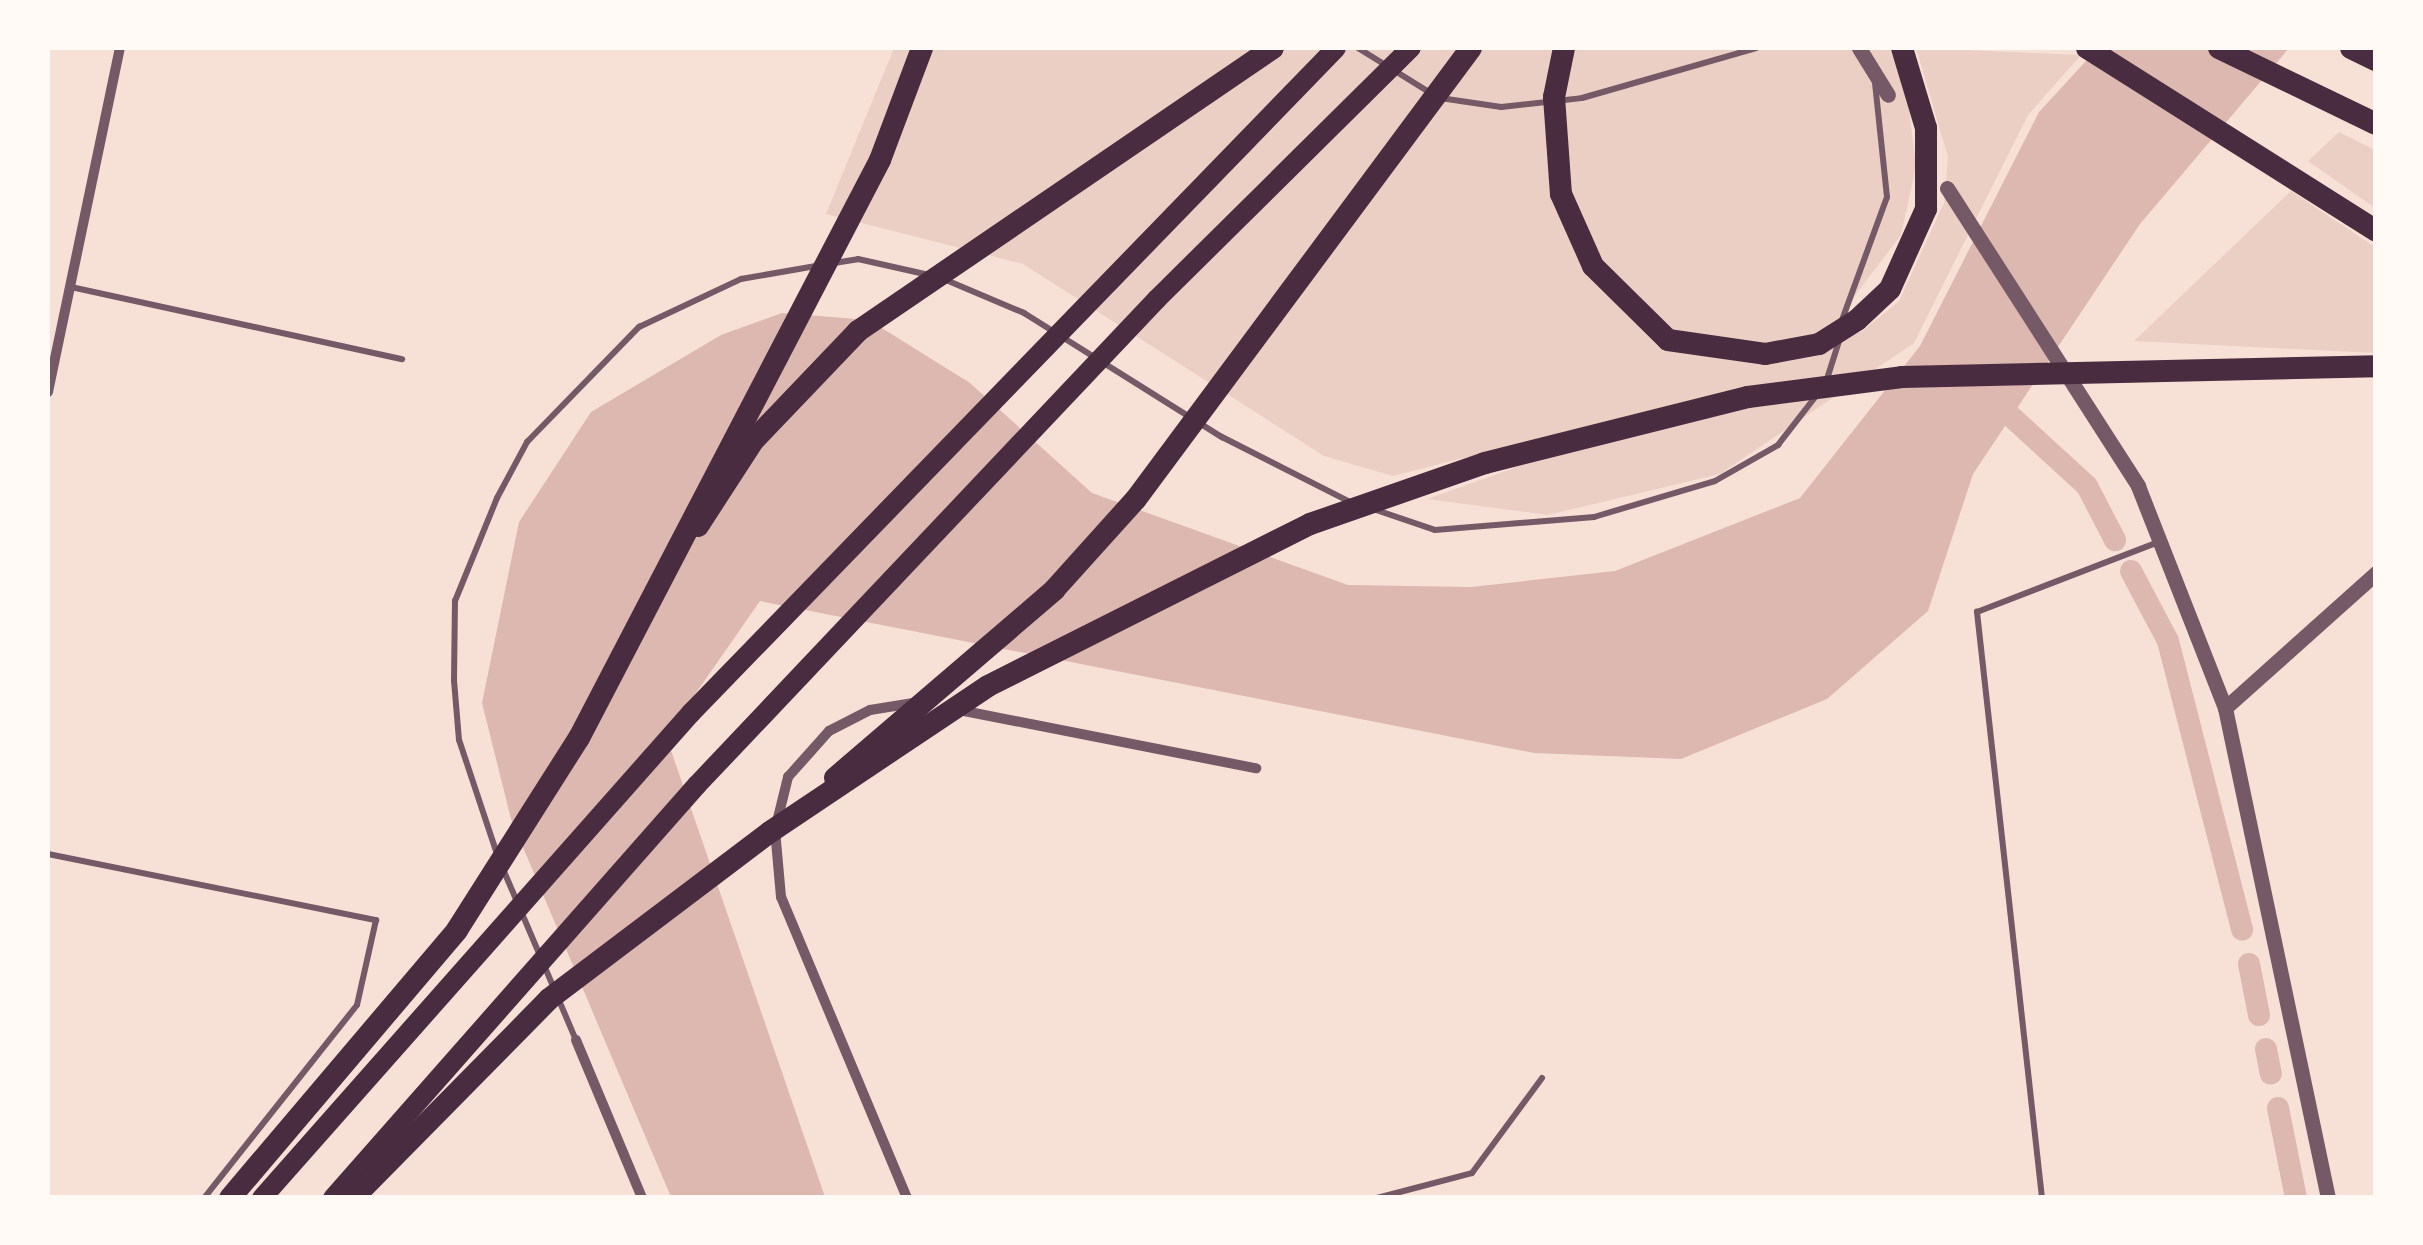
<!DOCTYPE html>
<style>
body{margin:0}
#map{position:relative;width:2423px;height:1245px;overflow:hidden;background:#f7e1d7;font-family:Overpass,sans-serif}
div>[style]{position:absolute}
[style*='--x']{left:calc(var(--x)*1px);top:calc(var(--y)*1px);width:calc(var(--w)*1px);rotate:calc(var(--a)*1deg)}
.green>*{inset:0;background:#ebcfc5}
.water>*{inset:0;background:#dcb8b0}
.canal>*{height:22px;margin:-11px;padding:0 11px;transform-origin:11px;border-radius:11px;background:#dcb8b0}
.service>*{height:6px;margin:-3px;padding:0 3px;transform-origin:3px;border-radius:3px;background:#755966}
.minor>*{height:10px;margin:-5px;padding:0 5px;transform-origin:5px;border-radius:5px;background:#755966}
.tertiary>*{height:15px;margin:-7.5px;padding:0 7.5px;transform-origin:7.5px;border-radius:7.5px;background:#755966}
.trunk>*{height:20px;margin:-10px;padding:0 10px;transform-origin:10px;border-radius:10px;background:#4a2c40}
.motorway>*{height:22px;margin:-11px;padding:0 11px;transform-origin:11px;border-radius:11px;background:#4a2c40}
span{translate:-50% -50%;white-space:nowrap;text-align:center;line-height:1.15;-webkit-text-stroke:9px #fffaf5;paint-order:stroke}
.frame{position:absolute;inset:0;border:50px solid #fffaf5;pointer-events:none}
</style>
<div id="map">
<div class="green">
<div style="clip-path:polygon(894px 48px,1889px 48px,1906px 84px,1916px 166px,1901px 235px,1841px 314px,1860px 333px,1899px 301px,1944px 203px,1948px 157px,1916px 48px,2081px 55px,2028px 115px,1914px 343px,1720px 474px,1548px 515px,1427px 499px,1745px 386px,1393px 476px,1324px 456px,1023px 264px,826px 214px)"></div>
<div style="clip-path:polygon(2339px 132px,2375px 150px,2375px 208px,2308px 161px)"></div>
<div style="clip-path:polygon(2291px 191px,2375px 247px,2375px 353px,2134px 341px)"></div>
</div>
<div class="water">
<div style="clip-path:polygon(2098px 48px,2289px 48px,2140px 224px,1973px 474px,1928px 611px,1827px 699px,1681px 759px,1534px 753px,760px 601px,666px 736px,825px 1197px,671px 1197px,511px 819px,482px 703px,519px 522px,591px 412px,721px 335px,782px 313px,869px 320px,970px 383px,1092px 493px,1348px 585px,1471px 587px,1615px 571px,1800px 498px,1920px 346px,2039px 112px)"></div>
</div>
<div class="canal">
<div style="--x:1991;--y:398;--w:130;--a:42.5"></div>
<div style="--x:2087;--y:486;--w:61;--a:62.6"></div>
<div style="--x:2131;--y:571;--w:79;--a:62.1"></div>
<div style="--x:2168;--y:641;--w:298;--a:75.6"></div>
<div style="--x:2249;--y:964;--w:52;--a:78.9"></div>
<div style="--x:2266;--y:1049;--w:25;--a:79"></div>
<div style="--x:2278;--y:1108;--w:92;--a:78.7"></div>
</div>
<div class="service">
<div style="--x:1358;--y:48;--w:84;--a:31.8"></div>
<div style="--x:1440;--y:98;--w:62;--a:8.4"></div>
<div style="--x:1501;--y:107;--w:81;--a:-6.3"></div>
<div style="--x:1582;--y:98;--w:181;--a:-16"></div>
<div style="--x:834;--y:263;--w:24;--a:-9"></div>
<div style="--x:858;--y:259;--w:73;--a:12.7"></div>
<div style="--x:946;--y:280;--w:85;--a:22.9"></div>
<div style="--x:1024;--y:313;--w:234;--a:32.1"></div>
<div style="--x:1222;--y:437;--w:144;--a:26.9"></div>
<div style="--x:71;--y:287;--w:339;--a:12.3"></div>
<div style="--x:1842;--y:320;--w:131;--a:-69.9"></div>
<div style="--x:1887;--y:197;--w:116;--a:-96"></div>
<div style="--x:1826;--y:382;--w:46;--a:-72.3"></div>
<div style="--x:1376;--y:510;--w:62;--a:18.7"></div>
<div style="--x:1435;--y:530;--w:160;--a:-4.7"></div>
<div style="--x:1594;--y:517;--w:126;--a:-16.6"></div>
<div style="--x:1715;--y:481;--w:73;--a:-29.7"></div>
<div style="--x:1778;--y:445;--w:62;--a:-52.2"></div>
<div style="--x:48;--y:854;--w:335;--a:11.4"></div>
<div style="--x:376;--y:920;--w:87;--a:102.6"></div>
<div style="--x:357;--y:1005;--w:246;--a:128.4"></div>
<div style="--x:498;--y:857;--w:123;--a:-108.4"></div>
<div style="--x:459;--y:740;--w:59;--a:-94.8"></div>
<div style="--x:454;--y:681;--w:80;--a:-89.3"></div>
<div style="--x:455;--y:601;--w:111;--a:-67.8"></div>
<div style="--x:497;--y:498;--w:64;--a:-61.8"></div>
<div style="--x:527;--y:442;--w:161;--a:-45.8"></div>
<div style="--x:639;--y:327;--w:113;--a:-25.2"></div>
<div style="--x:741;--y:279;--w:76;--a:-9.8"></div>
<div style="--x:503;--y:869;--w:186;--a:66.9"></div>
<div style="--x:1377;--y:1198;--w:98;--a:-14.7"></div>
<div style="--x:1472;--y:1173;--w:118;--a:-53.6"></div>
<div style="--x:2042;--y:1198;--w:590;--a:-96.33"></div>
<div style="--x:1977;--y:612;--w:197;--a:-21.1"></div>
</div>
<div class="minor">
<div style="--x:48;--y:392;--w:351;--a:-78.2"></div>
<div style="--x:959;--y:710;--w:303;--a:11.1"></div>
<div style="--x:576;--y:1040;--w:171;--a:67.3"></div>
<div style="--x:907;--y:1198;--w:326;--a:-112.7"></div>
<div style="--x:781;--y:897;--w:67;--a:-95.1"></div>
<div style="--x:775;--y:830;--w:55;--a:-76.2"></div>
<div style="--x:788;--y:777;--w:62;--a:-48.3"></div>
<div style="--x:829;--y:731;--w:46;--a:-27.1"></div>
<div style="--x:870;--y:710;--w:44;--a:-9.2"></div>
</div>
<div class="tertiary">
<div style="--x:1859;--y:48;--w:55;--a:58.3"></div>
<div style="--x:1947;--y:188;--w:354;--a:57.3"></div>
<div style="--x:2138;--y:486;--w:238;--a:68.6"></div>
<div style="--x:2225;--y:708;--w:501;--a:78.13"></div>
<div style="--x:2225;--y:708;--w:203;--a:-41.8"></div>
</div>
<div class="trunk">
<div style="--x:262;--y:1198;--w:648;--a:-48.51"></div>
<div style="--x:691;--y:713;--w:926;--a:-45.87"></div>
<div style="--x:333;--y:1198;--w:551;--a:-48.61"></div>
<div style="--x:697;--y:785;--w:669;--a:-46.57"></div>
<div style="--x:1157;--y:299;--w:357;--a:-44.7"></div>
</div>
<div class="motorway">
<div style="--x:1564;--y:48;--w:50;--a:101.5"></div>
<div style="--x:1554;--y:97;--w:97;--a:85.9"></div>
<div style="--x:1561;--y:194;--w:79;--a:66"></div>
<div style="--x:1593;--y:266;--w:105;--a:44.6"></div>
<div style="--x:1668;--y:340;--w:98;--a:8.2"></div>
<div style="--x:1765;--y:354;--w:55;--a:-10.5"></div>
<div style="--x:1819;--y:344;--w:45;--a:-32.3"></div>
<div style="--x:1857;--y:320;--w:45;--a:-43.2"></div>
<div style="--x:1890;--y:289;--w:88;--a:-65.8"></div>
<div style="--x:1926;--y:209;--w:81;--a:-90"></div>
<div style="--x:1926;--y:128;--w:84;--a:-106.7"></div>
<div style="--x:2087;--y:48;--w:342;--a:32.3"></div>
<div style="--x:2219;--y:48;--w:174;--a:25.8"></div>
<div style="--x:2351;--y:48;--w:28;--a:26"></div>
<div style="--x:698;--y:526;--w:101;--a:-57.1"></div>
<div style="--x:753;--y:441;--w:152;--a:-46.3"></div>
<div style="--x:858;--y:331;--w:502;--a:-34.29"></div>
<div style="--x:835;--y:778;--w:289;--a:-40.6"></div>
<div style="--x:1054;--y:590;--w:122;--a:-48"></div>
<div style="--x:1136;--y:499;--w:562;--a:-53.4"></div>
<div style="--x:230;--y:1198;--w:351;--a:-49.7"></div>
<div style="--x:457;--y:930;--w:227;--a:-57.6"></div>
<div style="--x:579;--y:738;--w:652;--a:-62.49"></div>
<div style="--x:880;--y:160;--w:120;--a:-69.4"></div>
<div style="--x:353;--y:1198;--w:279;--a:-45.4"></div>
<div style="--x:549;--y:999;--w:277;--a:-37.1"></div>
<div style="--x:770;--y:832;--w:262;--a:-33.8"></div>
<div style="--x:988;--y:686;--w:360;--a:-26.7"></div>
<div style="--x:1310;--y:524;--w:185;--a:-19.2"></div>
<div style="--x:1485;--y:463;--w:271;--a:-14.1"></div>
<div style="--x:1748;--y:397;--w:155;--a:-7.4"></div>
<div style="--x:1902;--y:377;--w:474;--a:-1.3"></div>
</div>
<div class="frame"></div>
</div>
